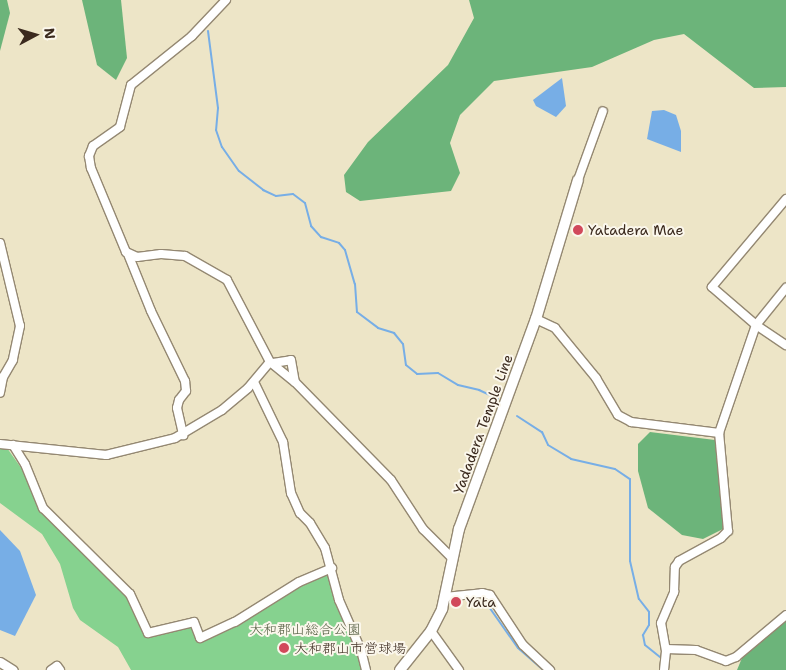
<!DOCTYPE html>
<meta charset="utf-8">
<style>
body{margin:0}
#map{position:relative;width:786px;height:670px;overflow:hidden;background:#ede5c7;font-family:"Shantell Sans","Klee One",sans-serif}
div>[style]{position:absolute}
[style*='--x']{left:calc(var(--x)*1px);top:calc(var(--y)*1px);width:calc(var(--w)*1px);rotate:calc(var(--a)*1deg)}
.green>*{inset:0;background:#86d28f}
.forest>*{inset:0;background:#6cb47a}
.water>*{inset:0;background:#77aee6}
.stream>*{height:2px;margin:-1px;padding:0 1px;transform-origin:1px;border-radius:1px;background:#77aee6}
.roads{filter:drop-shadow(1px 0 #948872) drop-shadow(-1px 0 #948872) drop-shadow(0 1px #948872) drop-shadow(0 -1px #948872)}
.minor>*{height:8px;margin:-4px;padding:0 4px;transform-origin:4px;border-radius:4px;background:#fff}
.tertiary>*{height:9px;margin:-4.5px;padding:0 4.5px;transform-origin:4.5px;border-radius:4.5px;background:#fff}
.secondary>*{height:10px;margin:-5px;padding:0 5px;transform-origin:5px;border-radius:5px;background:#fff}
.dots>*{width:14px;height:14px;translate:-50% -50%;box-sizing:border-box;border:2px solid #fbf7ec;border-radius:50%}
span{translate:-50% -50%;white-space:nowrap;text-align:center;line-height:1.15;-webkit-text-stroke:4px #fbf7ec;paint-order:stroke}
.poi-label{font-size:14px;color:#3b2a1e}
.left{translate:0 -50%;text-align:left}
.street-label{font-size:14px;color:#3b2a1e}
.park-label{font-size:14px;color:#525c40}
.north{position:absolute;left:10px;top:10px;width:50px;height:50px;-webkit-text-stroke:4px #fbf7ec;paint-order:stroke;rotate:84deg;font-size:14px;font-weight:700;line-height:20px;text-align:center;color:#3b2a1e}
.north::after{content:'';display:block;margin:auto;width:18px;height:22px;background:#3b2a1e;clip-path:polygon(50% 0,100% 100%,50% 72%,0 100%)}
</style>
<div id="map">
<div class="green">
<div style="clip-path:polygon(7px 448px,29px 479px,46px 514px,134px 603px,150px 635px,193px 624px,200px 641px,239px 624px,274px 599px,331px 572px,364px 670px,131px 670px,118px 647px,80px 620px,73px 608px,60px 564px,42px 534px,0 503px,0 449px)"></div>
</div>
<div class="forest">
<div style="clip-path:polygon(0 0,7px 0,10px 13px,0 51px)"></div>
<div style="clip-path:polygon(82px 0,121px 0,127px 58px,116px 80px,97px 65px)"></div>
<div style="clip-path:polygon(469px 0,786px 0,786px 87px,754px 88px,684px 34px,654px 40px,592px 67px,494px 81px,460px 115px,450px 143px,460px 173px,451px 191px,360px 201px,346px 192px,344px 175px,368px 142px,448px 65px,474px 18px)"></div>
<div style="clip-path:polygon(650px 432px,715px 440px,723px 529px,703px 539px,682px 535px,648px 508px,638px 471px,638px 444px)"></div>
<div style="clip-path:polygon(786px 615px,786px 670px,737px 670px,742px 658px)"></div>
</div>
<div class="water">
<div style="clip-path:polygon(562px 78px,566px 106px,556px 117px,536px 106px,533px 100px)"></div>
<div style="clip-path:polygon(664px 110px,676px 115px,681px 131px,681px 152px,647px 139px,652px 111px)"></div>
<div style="clip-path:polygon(0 530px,20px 551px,36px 595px,15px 636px,0 630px)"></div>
</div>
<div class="stream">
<div style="--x:208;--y:31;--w:78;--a:82.6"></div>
<div style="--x:218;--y:108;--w:22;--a:95"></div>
<div style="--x:216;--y:130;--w:18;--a:71"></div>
<div style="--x:222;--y:147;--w:29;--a:55"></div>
<div style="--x:239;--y:171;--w:31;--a:38"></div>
<div style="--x:263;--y:190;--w:14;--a:25"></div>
<div style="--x:276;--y:196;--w:17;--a:-7"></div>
<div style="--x:293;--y:194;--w:15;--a:37"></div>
<div style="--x:305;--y:203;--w:24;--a:75"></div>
<div style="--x:311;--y:226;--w:15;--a:48"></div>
<div style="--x:321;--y:237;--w:19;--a:18"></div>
<div style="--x:339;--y:243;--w:9;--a:49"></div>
<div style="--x:345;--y:250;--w:35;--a:74"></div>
<div style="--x:355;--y:284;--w:28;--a:86"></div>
<div style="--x:357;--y:312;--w:26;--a:37"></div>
<div style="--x:378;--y:328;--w:17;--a:17"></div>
<div style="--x:394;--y:333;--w:14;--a:51"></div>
<div style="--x:403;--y:344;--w:21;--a:82"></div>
<div style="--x:406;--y:365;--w:14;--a:39"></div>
<div style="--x:417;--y:374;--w:21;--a:-3"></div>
<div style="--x:438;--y:373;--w:23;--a:31"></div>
<div style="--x:458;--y:385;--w:22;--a:13"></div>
<div style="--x:479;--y:390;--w:21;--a:25"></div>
<div style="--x:517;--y:416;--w:30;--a:33"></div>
<div style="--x:542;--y:432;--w:14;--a:65"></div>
<div style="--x:548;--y:445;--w:27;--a:31"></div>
<div style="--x:571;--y:459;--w:45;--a:12.8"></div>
<div style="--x:615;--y:469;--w:18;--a:34"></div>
<div style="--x:630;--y:479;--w:82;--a:90"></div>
<div style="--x:630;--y:561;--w:39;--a:77"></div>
<div style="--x:639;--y:599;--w:16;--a:52"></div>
<div style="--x:649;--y:612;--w:13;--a:90"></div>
<div style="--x:649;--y:625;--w:12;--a:121"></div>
<div style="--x:643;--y:635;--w:10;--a:79"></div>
<div style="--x:645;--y:645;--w:22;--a:39"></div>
<div style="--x:482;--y:597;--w:62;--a:54.8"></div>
<div style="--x:518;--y:648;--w:33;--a:41"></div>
</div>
<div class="roads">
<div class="minor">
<div style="--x:226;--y:0;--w:50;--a:133.4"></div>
<div style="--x:192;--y:36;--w:78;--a:141.2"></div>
<div style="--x:131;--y:85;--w:43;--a:104.7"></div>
<div style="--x:120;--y:127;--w:33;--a:145"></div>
<div style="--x:93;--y:146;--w:11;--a:112"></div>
<div style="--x:89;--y:156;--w:12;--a:81"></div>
<div style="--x:91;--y:168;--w:91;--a:67.4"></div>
<div style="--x:126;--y:252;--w:12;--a:24"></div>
<div style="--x:137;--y:257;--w:24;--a:-7"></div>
<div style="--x:161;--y:254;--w:24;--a:5"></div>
<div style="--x:185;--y:256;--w:48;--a:29.7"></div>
<div style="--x:227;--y:280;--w:93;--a:62.3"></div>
<div style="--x:270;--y:362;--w:32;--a:39"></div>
<div style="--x:295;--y:382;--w:137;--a:45.6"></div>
<div style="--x:391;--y:480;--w:59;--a:56.9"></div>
<div style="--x:423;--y:529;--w:42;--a:45"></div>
<div style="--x:578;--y:180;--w:73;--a:-70.1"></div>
<div style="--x:786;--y:199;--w:115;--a:130.1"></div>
<div style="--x:712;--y:287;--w:58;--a:40.8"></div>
<div style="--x:756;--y:325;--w:36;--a:34"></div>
<div style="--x:0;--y:243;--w:85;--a:76.5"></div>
<div style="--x:20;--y:326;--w:35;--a:102"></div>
<div style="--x:13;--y:360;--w:20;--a:120"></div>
<div style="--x:3;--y:377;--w:16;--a:101"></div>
<div style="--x:128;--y:254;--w:61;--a:68"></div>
<div style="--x:151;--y:311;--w:78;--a:64.1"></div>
<div style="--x:185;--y:381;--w:10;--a:84"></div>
<div style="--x:186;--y:391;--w:11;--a:128"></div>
<div style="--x:179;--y:400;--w:8;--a:104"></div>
<div style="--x:177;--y:408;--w:28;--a:77"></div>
<div style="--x:536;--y:319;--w:21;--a:25"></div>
<div style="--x:555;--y:328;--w:65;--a:50.6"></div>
<div style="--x:596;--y:378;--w:43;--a:59.3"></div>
<div style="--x:618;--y:415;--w:15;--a:28"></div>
<div style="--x:631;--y:422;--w:89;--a:7.1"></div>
<div style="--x:719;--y:433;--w:114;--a:-71.1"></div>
<div style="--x:756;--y:325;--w:48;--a:-51"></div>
<div style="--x:273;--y:363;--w:18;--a:-9"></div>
<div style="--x:291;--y:360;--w:22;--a:80"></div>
<div style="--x:254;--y:382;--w:67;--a:64.2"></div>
<div style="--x:283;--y:442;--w:52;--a:81.1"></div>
<div style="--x:291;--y:493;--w:22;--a:66"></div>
<div style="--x:300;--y:513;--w:14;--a:45"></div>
<div style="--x:310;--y:523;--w:29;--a:59"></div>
<div style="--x:325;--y:548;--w:54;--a:74.9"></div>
<div style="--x:339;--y:600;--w:55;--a:66.3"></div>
<div style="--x:361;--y:650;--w:21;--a:76"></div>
<div style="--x:0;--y:444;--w:107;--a:5.9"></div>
<div style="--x:106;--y:455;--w:71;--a:-13.8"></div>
<div style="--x:175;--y:438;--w:55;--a:-30.8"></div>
<div style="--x:222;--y:410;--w:34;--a:-40"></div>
<div style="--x:248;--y:388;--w:34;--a:-50"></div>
<div style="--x:13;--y:445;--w:22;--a:58"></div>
<div style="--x:25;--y:464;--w:48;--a:67.8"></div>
<div style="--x:43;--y:508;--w:122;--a:44.7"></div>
<div style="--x:130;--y:594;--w:43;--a:65.2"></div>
<div style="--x:148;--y:633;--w:47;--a:-13.4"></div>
<div style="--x:194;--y:622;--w:17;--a:69"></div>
<div style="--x:200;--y:638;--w:38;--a:-25"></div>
<div style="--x:235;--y:622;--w:75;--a:-32"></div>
<div style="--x:299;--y:582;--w:36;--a:-23"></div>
<div style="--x:445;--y:597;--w:37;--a:-6"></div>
<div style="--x:482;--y:593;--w:8;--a:14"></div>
<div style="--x:490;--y:595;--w:60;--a:56.6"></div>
<div style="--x:523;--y:645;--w:37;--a:43"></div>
<div style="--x:431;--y:631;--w:48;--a:54.3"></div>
<div style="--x:666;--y:649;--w:30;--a:2"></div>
<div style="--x:696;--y:650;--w:32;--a:20"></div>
<div style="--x:726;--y:661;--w:11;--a:-22"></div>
<div style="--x:736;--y:657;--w:65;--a:-40"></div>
<div style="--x:51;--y:670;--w:7;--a:-34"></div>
<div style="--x:57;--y:666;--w:5;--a:53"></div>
<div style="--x:664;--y:670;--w:19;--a:-84"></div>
<div style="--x:666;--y:651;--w:28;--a:-100"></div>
<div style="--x:661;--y:623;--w:34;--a:-67"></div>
<div style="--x:674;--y:592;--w:25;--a:-88"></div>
<div style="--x:675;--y:567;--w:7;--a:-56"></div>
<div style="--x:679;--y:561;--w:48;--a:-28.7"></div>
<div style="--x:721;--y:538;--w:10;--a:-45"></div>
<div style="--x:728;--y:531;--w:98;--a:-95.2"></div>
</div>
<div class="tertiary">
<div style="--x:0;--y:662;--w:15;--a:32"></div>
</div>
<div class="secondary">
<div style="--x:400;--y:670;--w:50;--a:-51.5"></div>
<div style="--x:431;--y:631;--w:25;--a:-63"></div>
<div style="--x:442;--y:609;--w:82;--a:-78"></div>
<div style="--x:459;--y:529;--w:224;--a:-69.9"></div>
<div style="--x:536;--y:319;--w:145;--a:-73.2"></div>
</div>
</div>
<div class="dots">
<div style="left:578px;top:230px;background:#d1495b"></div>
<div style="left:456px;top:602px;background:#d1495b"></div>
<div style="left:284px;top:648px;background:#d1495b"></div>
</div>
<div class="poi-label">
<span class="left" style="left:588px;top:230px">Yatadera Mae</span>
<span class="left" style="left:466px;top:602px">Yata</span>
<span class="left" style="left:294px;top:648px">大和郡山市営球場</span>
</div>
<div class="street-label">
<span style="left:483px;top:424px;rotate:-70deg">Yadadera Temple Line</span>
</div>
<div class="park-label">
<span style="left:305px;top:629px">大和郡山総合公園</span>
</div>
<div class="north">N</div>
</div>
